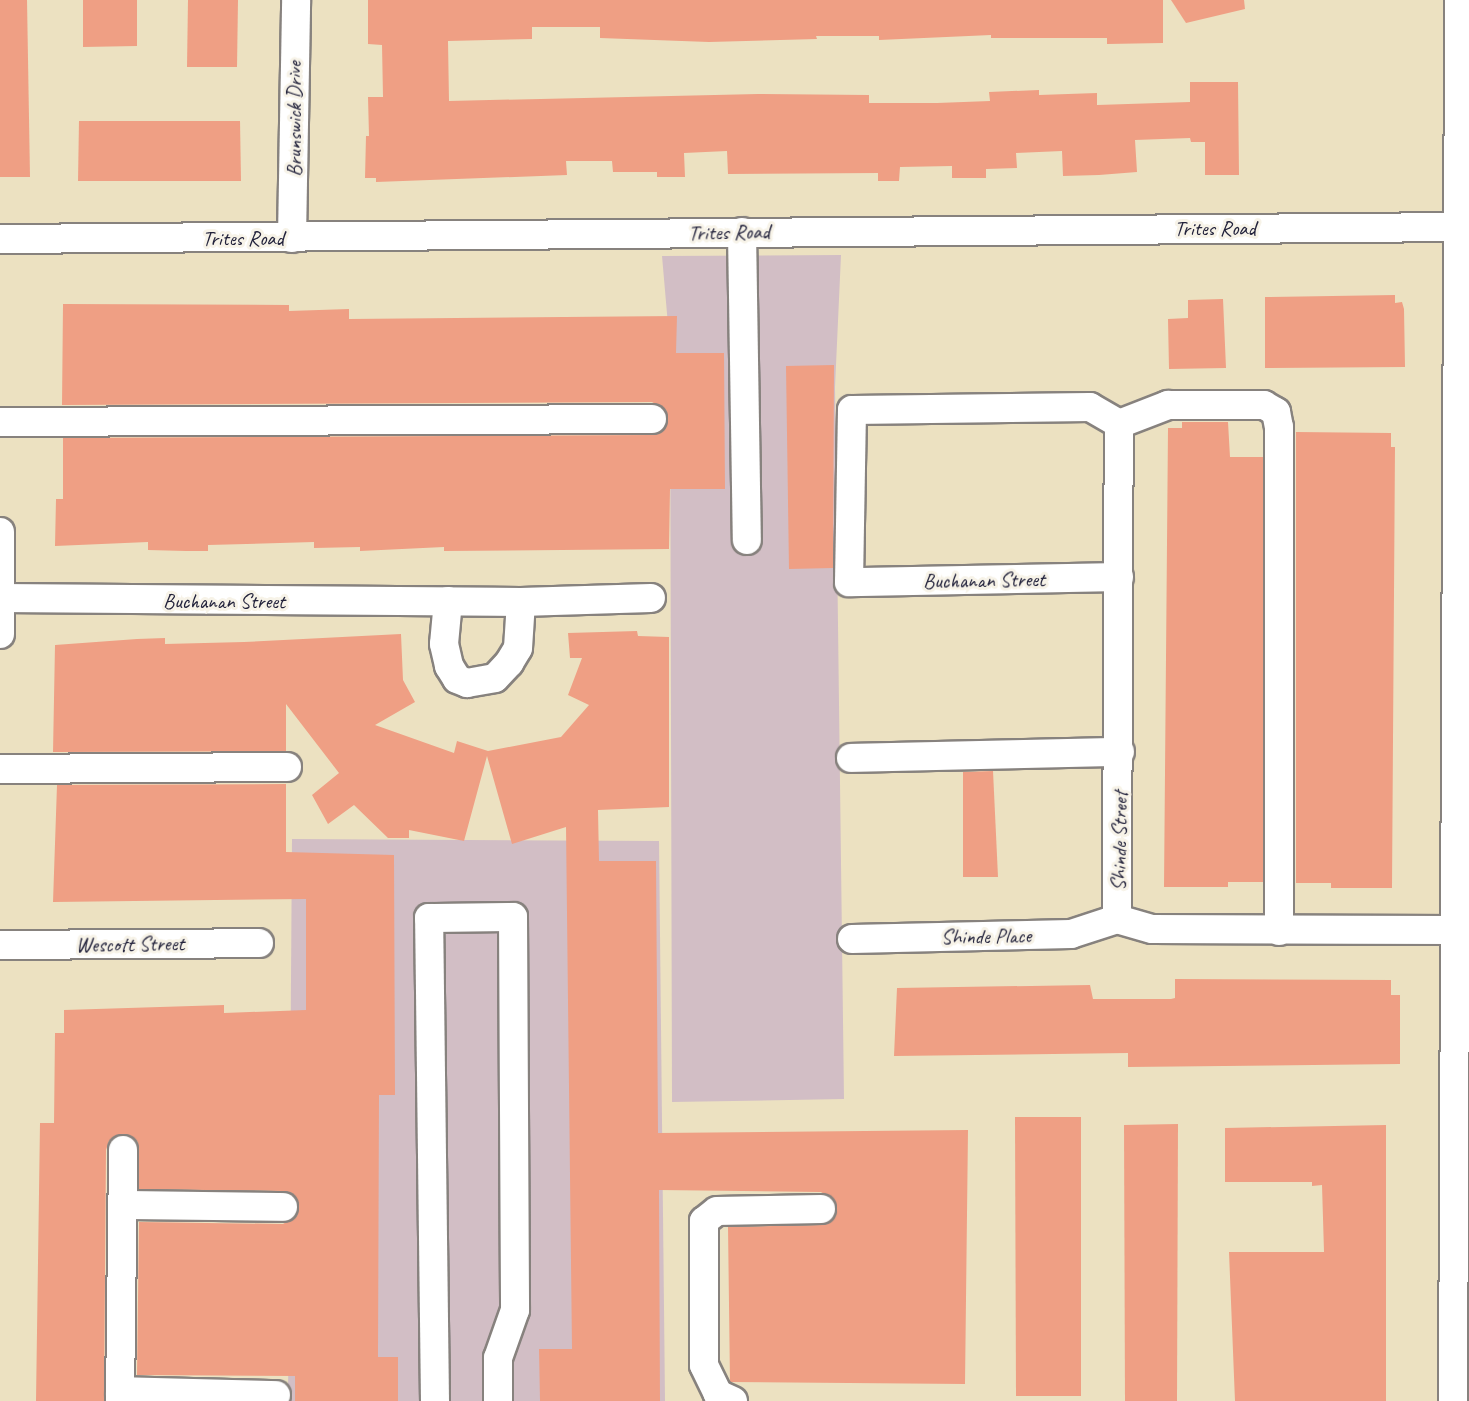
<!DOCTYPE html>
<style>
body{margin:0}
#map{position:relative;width:1469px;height:1401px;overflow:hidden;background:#ece1c1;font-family:Caveat,sans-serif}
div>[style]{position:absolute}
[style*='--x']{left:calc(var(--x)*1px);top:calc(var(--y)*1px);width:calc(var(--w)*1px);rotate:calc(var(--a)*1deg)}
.industrial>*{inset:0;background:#d2bec5}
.building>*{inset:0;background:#ef9f84}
.roads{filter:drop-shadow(2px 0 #87827e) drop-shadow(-2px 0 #87827e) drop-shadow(0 2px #87827e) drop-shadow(0 -2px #87827e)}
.minor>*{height:28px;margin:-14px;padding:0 14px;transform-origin:14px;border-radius:14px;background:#fff}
span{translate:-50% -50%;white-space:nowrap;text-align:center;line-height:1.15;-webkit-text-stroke:6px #f7f3e8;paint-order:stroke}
.street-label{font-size:21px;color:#22223b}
</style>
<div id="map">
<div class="industrial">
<div style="clip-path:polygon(841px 255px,835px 387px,844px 1099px,672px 1102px,670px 348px,662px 256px)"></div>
<div style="clip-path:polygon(292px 839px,659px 841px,665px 1401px,288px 1401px)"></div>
</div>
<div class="building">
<div style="clip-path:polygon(0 0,27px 0,30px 177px,0 177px)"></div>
<div style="clip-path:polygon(83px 0,137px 0,137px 46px,83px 47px)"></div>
<div style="clip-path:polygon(188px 0,238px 0,237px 67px,187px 67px)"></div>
<div style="clip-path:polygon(368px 0,1163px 0,1163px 43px,1107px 44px,1107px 38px,991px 38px,991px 35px,879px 40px,879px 36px,816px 36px,817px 39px,709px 42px,600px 38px,600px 27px,532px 27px,532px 39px,448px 41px,449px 101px,758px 94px,869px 95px,869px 103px,937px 103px,990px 101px,989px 92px,1039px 90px,1039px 95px,1097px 93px,1097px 105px,1190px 102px,1190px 82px,1238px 82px,1239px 175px,1205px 175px,1205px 142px,1191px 142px,1190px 138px,1135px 140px,1137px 172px,1099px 175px,1063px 176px,1062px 151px,1016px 153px,1017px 168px,986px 169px,986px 178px,952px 178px,952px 166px,900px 167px,899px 181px,878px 181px,878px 173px,728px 174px,727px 151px,684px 153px,685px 177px,657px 177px,657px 172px,613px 172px,612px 161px,566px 161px,567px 175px,376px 182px,376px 178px,365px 178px,366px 136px,369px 136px,368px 97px,383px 97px,382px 45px,368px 44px)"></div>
<div style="clip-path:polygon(1171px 0,1244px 0,1245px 9px,1186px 23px)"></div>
<div style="clip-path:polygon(79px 121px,240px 121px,241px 181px,78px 181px)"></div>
<div style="clip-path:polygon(1395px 295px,1395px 303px,1402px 302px,1404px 309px,1405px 367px,1265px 368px,1265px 297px)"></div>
<div style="clip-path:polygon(1223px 299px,1226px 368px,1169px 369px,1168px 319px,1188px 318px,1188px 300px)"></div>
<div style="clip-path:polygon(63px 304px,289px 305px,289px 311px,349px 309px,349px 319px,677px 316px,676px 353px,724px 353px,725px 489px,670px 489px,669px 549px,444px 551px,444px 547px,360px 551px,360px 547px,314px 548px,314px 542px,208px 545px,208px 551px,186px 551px,148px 550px,148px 542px,55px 546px,56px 499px,63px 499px,63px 438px,652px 435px,661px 433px,668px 420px,666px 410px,652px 402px,62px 405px)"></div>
<div style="clip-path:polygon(834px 365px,833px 568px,789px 569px,786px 366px)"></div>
<div style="clip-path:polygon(1182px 422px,1228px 422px,1230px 457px,1263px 457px,1263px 882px,1228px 882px,1228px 887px,1164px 887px,1168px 428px,1182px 428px)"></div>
<div style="clip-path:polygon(1296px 432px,1391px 433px,1391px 447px,1395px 447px,1392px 888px,1331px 888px,1331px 883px,1296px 883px)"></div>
<div style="clip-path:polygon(637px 631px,638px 636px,669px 637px,669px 807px,598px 810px,599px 861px,656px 861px,658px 1133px,968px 1130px,965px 1384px,730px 1382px,728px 1227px,822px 1225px,836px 1216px,835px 1201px,821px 1192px,659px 1190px,660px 1401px,540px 1401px,539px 1349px,572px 1349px,566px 827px,512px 844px,487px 756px,464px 841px,409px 830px,409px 838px,388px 838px,354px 805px,328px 824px,312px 795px,339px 773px,286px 704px,286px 751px,53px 752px,55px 645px,137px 639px,165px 638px,165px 644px,244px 642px,401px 634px,403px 680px,415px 702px,375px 725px,454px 753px,457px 741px,488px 751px,561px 737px,589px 705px,568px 695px,582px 658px,570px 658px,568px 633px)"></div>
<div style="clip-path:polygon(993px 771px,998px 877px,963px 877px,963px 772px)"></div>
<div style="clip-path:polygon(286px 784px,286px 852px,394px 855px,395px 1095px,379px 1095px,378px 1357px,398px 1357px,398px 1401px,295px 1401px,295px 1376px,137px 1375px,139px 1222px,283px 1224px,297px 1216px,299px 1207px,292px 1193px,283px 1191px,139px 1189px,138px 1142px,123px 1134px,109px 1141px,106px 1150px,104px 1401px,36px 1401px,40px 1123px,54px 1123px,55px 1033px,64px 1033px,64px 1010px,224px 1005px,224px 1013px,306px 1010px,306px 899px,53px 902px,57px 785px)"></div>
<div style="clip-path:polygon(1175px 979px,1391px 980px,1391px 995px,1400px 995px,1400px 1064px,1128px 1067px,1128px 1053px,894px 1056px,897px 988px,1090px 985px,1093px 999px,1171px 999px,1175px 998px)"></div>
<div style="clip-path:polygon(1015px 1117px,1081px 1117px,1081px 1396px,1016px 1396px)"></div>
<div style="clip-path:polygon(1178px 1124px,1177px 1401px,1125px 1401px,1124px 1125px)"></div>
<div style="clip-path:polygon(1386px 1125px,1386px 1401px,1235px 1401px,1229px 1252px,1324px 1252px,1322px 1185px,1312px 1186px,1312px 1182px,1225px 1182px,1225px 1128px)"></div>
</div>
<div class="roads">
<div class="minor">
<div style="--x:742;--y:232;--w:308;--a:89.1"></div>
<div style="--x:292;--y:238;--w:238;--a:-89"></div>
<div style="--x:0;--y:239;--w:1458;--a:-0.47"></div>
<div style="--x:0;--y:422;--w:652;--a:-0.26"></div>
<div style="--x:0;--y:532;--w:102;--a:90"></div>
<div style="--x:1119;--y:577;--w:270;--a:178.9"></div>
<div style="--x:849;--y:582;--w:172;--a:-89"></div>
<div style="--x:852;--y:410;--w:238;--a:-0.7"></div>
<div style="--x:1090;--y:407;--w:34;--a:30"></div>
<div style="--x:1119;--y:424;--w:53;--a:-21.2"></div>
<div style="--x:1168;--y:405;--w:96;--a:0"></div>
<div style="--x:1264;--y:405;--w:14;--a:30"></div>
<div style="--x:1276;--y:412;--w:15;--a:79"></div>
<div style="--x:1279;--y:427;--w:504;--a:90"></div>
<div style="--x:0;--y:598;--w:521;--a:0.44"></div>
<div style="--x:521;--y:602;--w:130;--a:-1.8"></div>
<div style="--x:448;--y:601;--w:43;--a:95.3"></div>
<div style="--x:444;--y:644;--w:23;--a:77"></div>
<div style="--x:449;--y:666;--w:15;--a:58"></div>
<div style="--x:457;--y:679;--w:11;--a:22"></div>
<div style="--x:467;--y:683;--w:28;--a:-10"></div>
<div style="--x:495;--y:678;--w:21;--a:-47"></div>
<div style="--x:509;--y:663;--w:17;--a:-59"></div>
<div style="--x:518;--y:648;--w:46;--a:-86.3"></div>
<div style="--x:851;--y:758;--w:269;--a:-1.3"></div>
<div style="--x:0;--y:769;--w:287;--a:-0.4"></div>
<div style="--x:1117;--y:919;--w:495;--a:-89.8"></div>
<div style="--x:1117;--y:919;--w:36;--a:16"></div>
<div style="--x:1152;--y:929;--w:303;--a:0.2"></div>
<div style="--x:852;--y:939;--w:219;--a:-1.3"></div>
<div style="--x:1071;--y:934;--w:48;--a:-18.1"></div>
<div style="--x:0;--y:945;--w:259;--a:-0.4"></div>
<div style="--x:123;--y:1205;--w:160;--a:0.7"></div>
<div style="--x:120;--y:1391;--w:156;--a:1.5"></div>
<div style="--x:120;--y:1401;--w:251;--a:-89.3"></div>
<div style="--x:435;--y:1401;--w:483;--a:-90.7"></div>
<div style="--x:429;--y:918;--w:84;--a:-0.7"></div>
<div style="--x:513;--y:917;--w:393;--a:89.7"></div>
<div style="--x:515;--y:1310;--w:51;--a:109.5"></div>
<div style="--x:498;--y:1358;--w:43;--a:90"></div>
<div style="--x:733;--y:1401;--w:17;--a:-155"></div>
<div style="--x:718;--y:1394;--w:32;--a:-116"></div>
<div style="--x:704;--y:1365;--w:144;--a:-90"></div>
<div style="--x:704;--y:1221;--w:16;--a:-38"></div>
<div style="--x:717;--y:1211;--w:104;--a:-1.1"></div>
<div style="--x:1453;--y:1401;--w:1401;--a:-89.75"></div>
</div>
</div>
<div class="street-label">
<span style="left:294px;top:119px;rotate:-90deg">Brunswick Drive</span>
<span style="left:1215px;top:228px">Trites Road</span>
<span style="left:729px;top:232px;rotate:-1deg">Trites Road</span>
<span style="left:243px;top:238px">Trites Road</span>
<span style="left:984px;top:580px;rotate:-1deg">Buchanan Street</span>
<span style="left:224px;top:601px">Buchanan Street</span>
<span style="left:1119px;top:841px;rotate:-89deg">Shinde Street</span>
<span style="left:986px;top:936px;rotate:-1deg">Shinde Place</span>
<span style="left:130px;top:944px;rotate:-1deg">Wescott Street</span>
</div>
</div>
